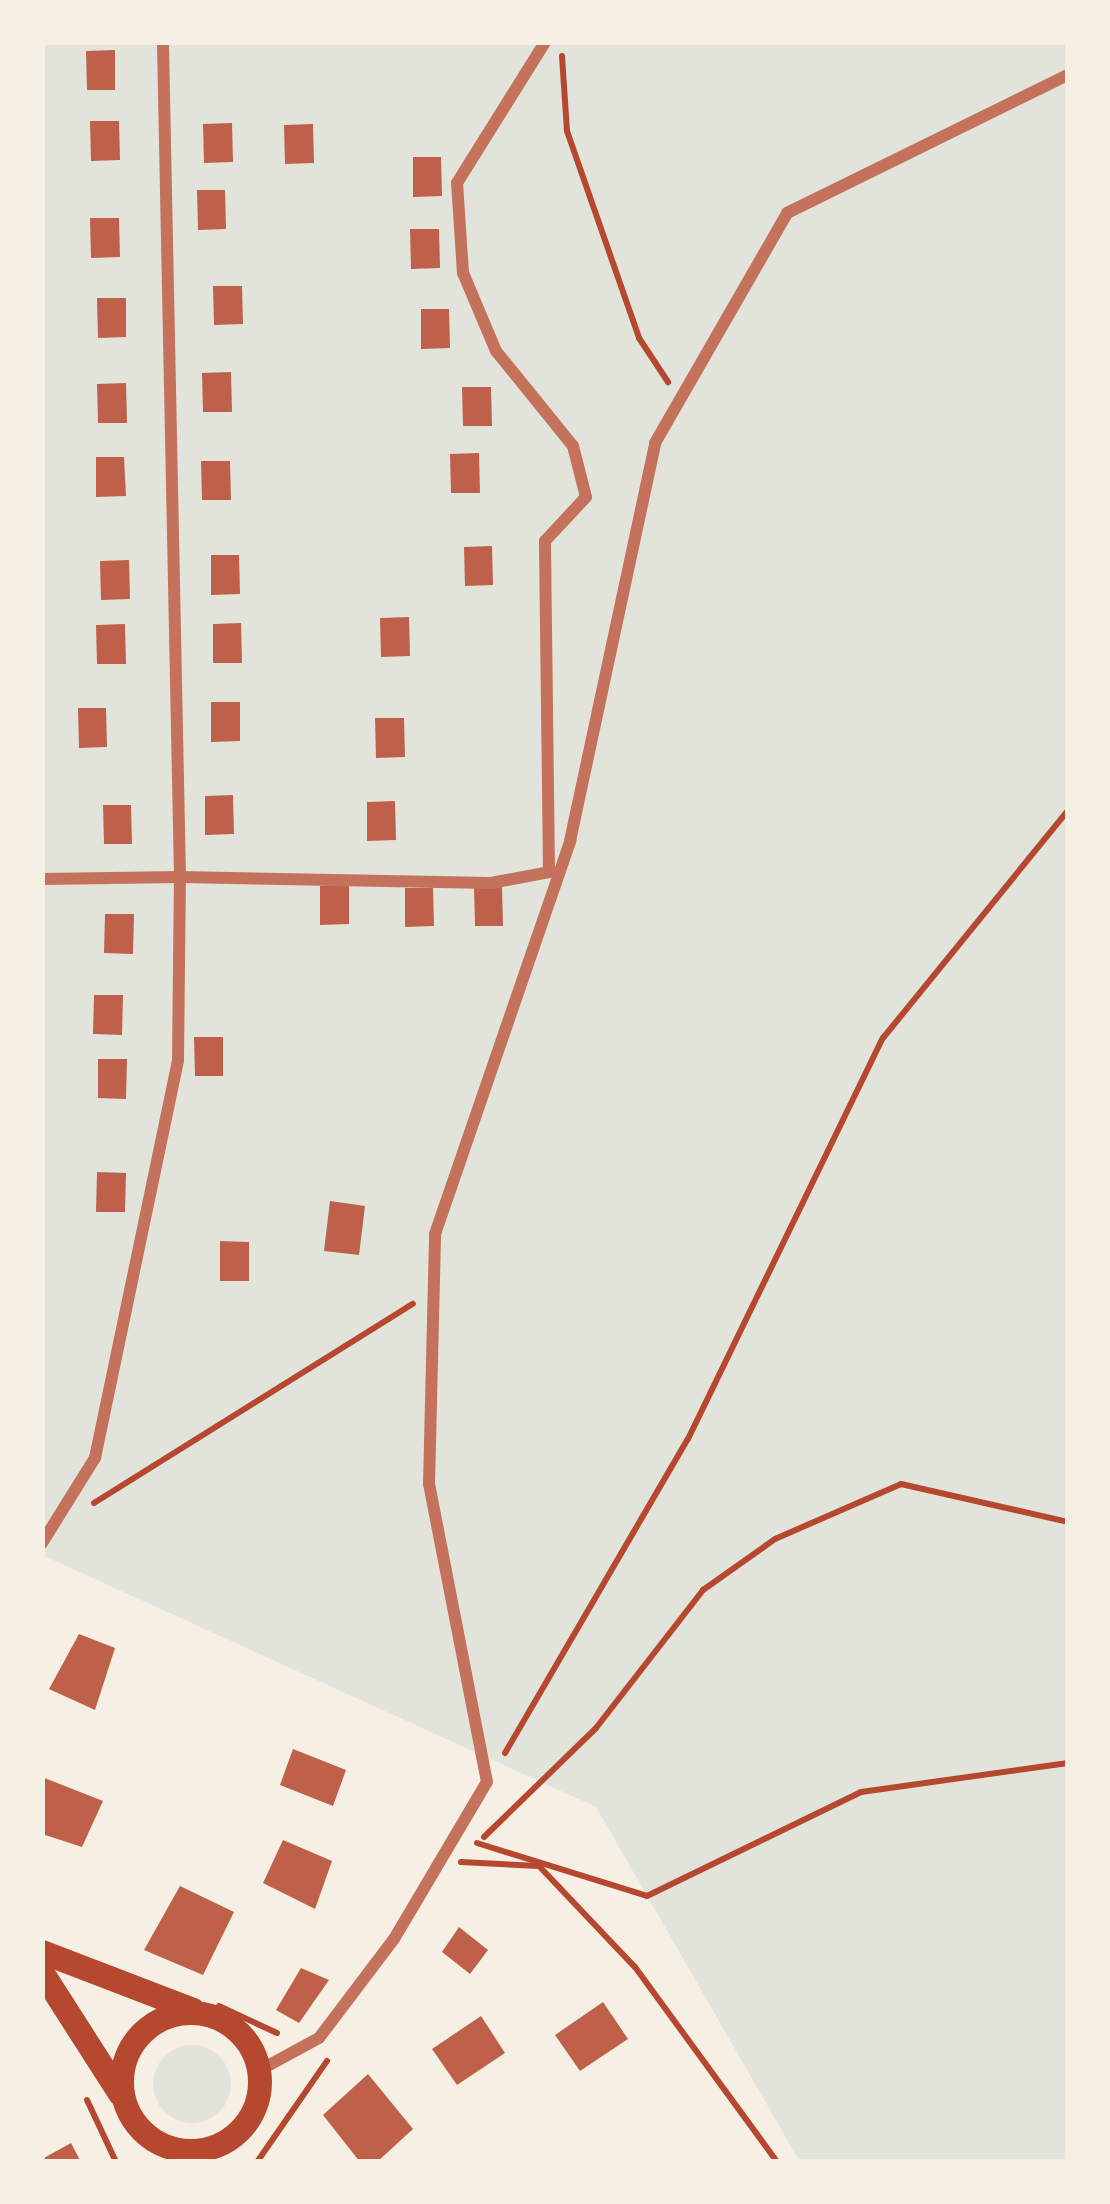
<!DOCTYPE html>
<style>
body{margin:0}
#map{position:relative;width:1110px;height:2204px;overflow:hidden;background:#f6efe4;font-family:Lato,sans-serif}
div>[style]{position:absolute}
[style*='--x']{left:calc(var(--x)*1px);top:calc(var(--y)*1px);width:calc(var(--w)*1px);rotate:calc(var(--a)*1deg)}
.green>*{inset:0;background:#e2e4dc}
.round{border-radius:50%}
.building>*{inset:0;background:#bf614a}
.path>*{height:6px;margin:-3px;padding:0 3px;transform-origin:3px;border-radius:3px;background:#b5482f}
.minor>*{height:12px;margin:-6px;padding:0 6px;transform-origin:6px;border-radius:6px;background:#c5725c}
.secondary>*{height:24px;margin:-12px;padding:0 12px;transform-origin:12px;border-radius:12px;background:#b5482f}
.secondary>.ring{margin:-12px;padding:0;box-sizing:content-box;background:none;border:24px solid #b5482f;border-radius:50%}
span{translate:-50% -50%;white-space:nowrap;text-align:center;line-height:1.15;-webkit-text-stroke:9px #f6efe4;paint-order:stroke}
.frame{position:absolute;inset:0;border:45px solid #f6efe4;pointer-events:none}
</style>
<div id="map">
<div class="green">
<div style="clip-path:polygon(42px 42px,1068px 42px,1068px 2162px,800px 2162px,596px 1807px,42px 1555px)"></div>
<div class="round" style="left:153px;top:2045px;width:78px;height:78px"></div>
</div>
<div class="building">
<div style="clip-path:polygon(115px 50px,115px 90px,87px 90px,86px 51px)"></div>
<div style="clip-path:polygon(90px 121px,119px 121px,120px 160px,91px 161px)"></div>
<div style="clip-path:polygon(232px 123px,233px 162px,204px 163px,203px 124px)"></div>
<div style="clip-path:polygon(313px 124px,314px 163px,285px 164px,284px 125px)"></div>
<div style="clip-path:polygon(413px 157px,441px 157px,442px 196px,413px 197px)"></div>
<div style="clip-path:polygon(197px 190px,225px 190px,226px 229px,198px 230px)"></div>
<div style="clip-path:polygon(90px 218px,119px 218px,120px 257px,91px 258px)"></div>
<div style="clip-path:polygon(410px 229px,439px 229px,440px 268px,411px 269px)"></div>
<div style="clip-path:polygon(213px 286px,242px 286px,243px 324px,214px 325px)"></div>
<div style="clip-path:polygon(97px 298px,126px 298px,126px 337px,98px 338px)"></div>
<div style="clip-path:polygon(421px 309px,449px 309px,450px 348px,421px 349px)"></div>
<div style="clip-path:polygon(231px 372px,232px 412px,203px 412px,202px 373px)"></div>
<div style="clip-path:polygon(126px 383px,127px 423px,98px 423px,97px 384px)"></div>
<div style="clip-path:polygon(462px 387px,491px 387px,492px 426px,463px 426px)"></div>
<div style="clip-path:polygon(479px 453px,480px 493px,451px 493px,450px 454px)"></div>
<div style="clip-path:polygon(96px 457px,124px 457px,126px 496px,96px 497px)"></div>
<div style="clip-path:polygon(201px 461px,230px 461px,231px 500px,202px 500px)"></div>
<div style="clip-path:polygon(492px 546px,493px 585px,465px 586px,464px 547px)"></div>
<div style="clip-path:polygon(211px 555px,239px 555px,240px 594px,211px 595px)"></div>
<div style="clip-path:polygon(129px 560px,130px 599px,101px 600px,100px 561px)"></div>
<div style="clip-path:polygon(409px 617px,410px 656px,381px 657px,380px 618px)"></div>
<div style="clip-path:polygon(241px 623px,242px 663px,213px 663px,213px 624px)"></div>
<div style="clip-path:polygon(125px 624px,126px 664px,97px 664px,96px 625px)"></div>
<div style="clip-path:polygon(211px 702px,240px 702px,240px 741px,211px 742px)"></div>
<div style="clip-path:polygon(78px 708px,106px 708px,107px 747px,79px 748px)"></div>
<div style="clip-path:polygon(375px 718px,404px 718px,405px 757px,376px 758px)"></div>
<div style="clip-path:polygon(233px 795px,234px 834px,205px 835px,205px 796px)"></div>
<div style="clip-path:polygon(395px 801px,396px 840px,367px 841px,367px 802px)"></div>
<div style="clip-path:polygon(103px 805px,131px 805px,132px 844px,104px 844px)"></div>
<div style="clip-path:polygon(349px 885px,349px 924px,320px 925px,320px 886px)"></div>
<div style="clip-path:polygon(474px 887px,502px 887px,503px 926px,475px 926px)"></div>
<div style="clip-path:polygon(405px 888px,433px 888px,434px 926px,405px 927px)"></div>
<div style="clip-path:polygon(105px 914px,134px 914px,133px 954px,104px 953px)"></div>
<div style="clip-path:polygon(94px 995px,123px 995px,122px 1035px,93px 1034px)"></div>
<div style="clip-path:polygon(194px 1037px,223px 1037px,223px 1076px,195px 1076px)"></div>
<div style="clip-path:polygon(98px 1059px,127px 1059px,126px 1099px,98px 1098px)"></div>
<div style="clip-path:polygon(97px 1172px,126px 1173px,125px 1212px,96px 1212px)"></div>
<div style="clip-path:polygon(330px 1201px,365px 1206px,359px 1255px,324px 1251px)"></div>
<div style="clip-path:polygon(220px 1241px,249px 1242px,249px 1281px,220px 1281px)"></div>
<div style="clip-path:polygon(79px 1634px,115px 1648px,95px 1710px,49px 1689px)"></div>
<div style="clip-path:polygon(293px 1749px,346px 1770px,333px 1806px,280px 1785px)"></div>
<div style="clip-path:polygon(42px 1777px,103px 1801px,82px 1847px,42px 1834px)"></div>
<div style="clip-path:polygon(283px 1840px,332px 1861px,315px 1909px,263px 1883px)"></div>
<div style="clip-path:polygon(180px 1886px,234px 1912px,203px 1975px,144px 1950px)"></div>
<div style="clip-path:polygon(459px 1927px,488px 1950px,470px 1974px,442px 1952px)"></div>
<div style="clip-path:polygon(301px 1968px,329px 1980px,299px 2023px,276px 2010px)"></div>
<div style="clip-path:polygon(603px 2002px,628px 2039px,580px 2071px,555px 2035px)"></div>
<div style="clip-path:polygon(481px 2016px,505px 2053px,457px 2085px,432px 2049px)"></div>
<div style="clip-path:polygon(368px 2074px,413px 2129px,377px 2162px,360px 2162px,323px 2115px)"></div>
<div style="clip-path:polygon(71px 2143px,81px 2162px,42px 2162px,42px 2159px)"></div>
</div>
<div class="path">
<div style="--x:562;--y:56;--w:75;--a:86.2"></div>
<div style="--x:567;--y:131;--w:219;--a:70.8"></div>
<div style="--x:639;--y:338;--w:53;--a:56.6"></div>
<div style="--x:94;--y:1503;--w:376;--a:-32"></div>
<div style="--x:505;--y:1753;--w:363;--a:-59.8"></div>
<div style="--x:688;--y:1439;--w:446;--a:-64.1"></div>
<div style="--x:883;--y:1038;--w:294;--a:-50.9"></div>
<div style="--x:484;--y:1837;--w:156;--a:-44.2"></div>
<div style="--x:596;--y:1728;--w:175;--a:-52.2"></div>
<div style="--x:703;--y:1590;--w:88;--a:-35.3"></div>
<div style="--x:775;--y:1539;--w:137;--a:-23.6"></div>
<div style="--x:901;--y:1484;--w:171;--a:12.8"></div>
<div style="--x:477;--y:1843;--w:178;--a:17.3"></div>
<div style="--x:647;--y:1896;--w:238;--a:-25.9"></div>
<div style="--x:861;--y:1792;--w:209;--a:-8"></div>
<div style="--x:461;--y:1862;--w:78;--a:2.9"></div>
<div style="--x:539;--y:1866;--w:139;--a:46.5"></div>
<div style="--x:635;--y:1967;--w:241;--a:53.9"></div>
<div style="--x:219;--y:2006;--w:64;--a:25"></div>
<div style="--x:87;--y:2100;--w:68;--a:64.9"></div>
<div style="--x:257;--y:2162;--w:123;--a:-55.3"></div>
</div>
<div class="minor">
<div style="--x:42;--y:879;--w:138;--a:-0.8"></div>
<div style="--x:180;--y:877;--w:835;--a:-91.17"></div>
<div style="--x:42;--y:1543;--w:100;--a:-58.1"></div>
<div style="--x:95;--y:1458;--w:406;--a:-78.2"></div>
<div style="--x:178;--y:1061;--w:184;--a:-89.4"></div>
<div style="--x:180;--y:877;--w:311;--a:1.1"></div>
<div style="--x:491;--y:883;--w:59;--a:-10.7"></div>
<div style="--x:549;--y:872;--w:331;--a:-90.7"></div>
<div style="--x:545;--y:541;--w:60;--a:-47"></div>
<div style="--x:586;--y:497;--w:53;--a:-104.3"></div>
<div style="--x:573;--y:446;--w:122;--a:-129"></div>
<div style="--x:496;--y:351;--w:85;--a:-112.9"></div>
<div style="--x:463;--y:273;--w:90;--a:-93.8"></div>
<div style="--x:457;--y:183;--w:166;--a:-58"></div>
<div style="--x:260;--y:2070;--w:67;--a:-28.5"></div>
<div style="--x:319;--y:2038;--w:124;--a:-52.9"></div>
<div style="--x:394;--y:1939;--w:182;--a:-59.4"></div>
<div style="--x:487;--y:1782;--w:304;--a:-101"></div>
<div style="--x:429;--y:1484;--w:250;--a:-88.6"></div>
<div style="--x:435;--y:1234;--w:416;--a:-71"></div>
<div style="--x:570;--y:841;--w:407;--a:-77.9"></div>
<div style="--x:655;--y:443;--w:265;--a:-60.1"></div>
<div style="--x:787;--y:213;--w:313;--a:-26.2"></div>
</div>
<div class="secondary">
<div style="--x:42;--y:1952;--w:162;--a:21"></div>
<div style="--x:42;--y:1972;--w:145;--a:57.4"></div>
<div class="ring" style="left:122px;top:2013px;width:114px;height:114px"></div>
</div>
<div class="frame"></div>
</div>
